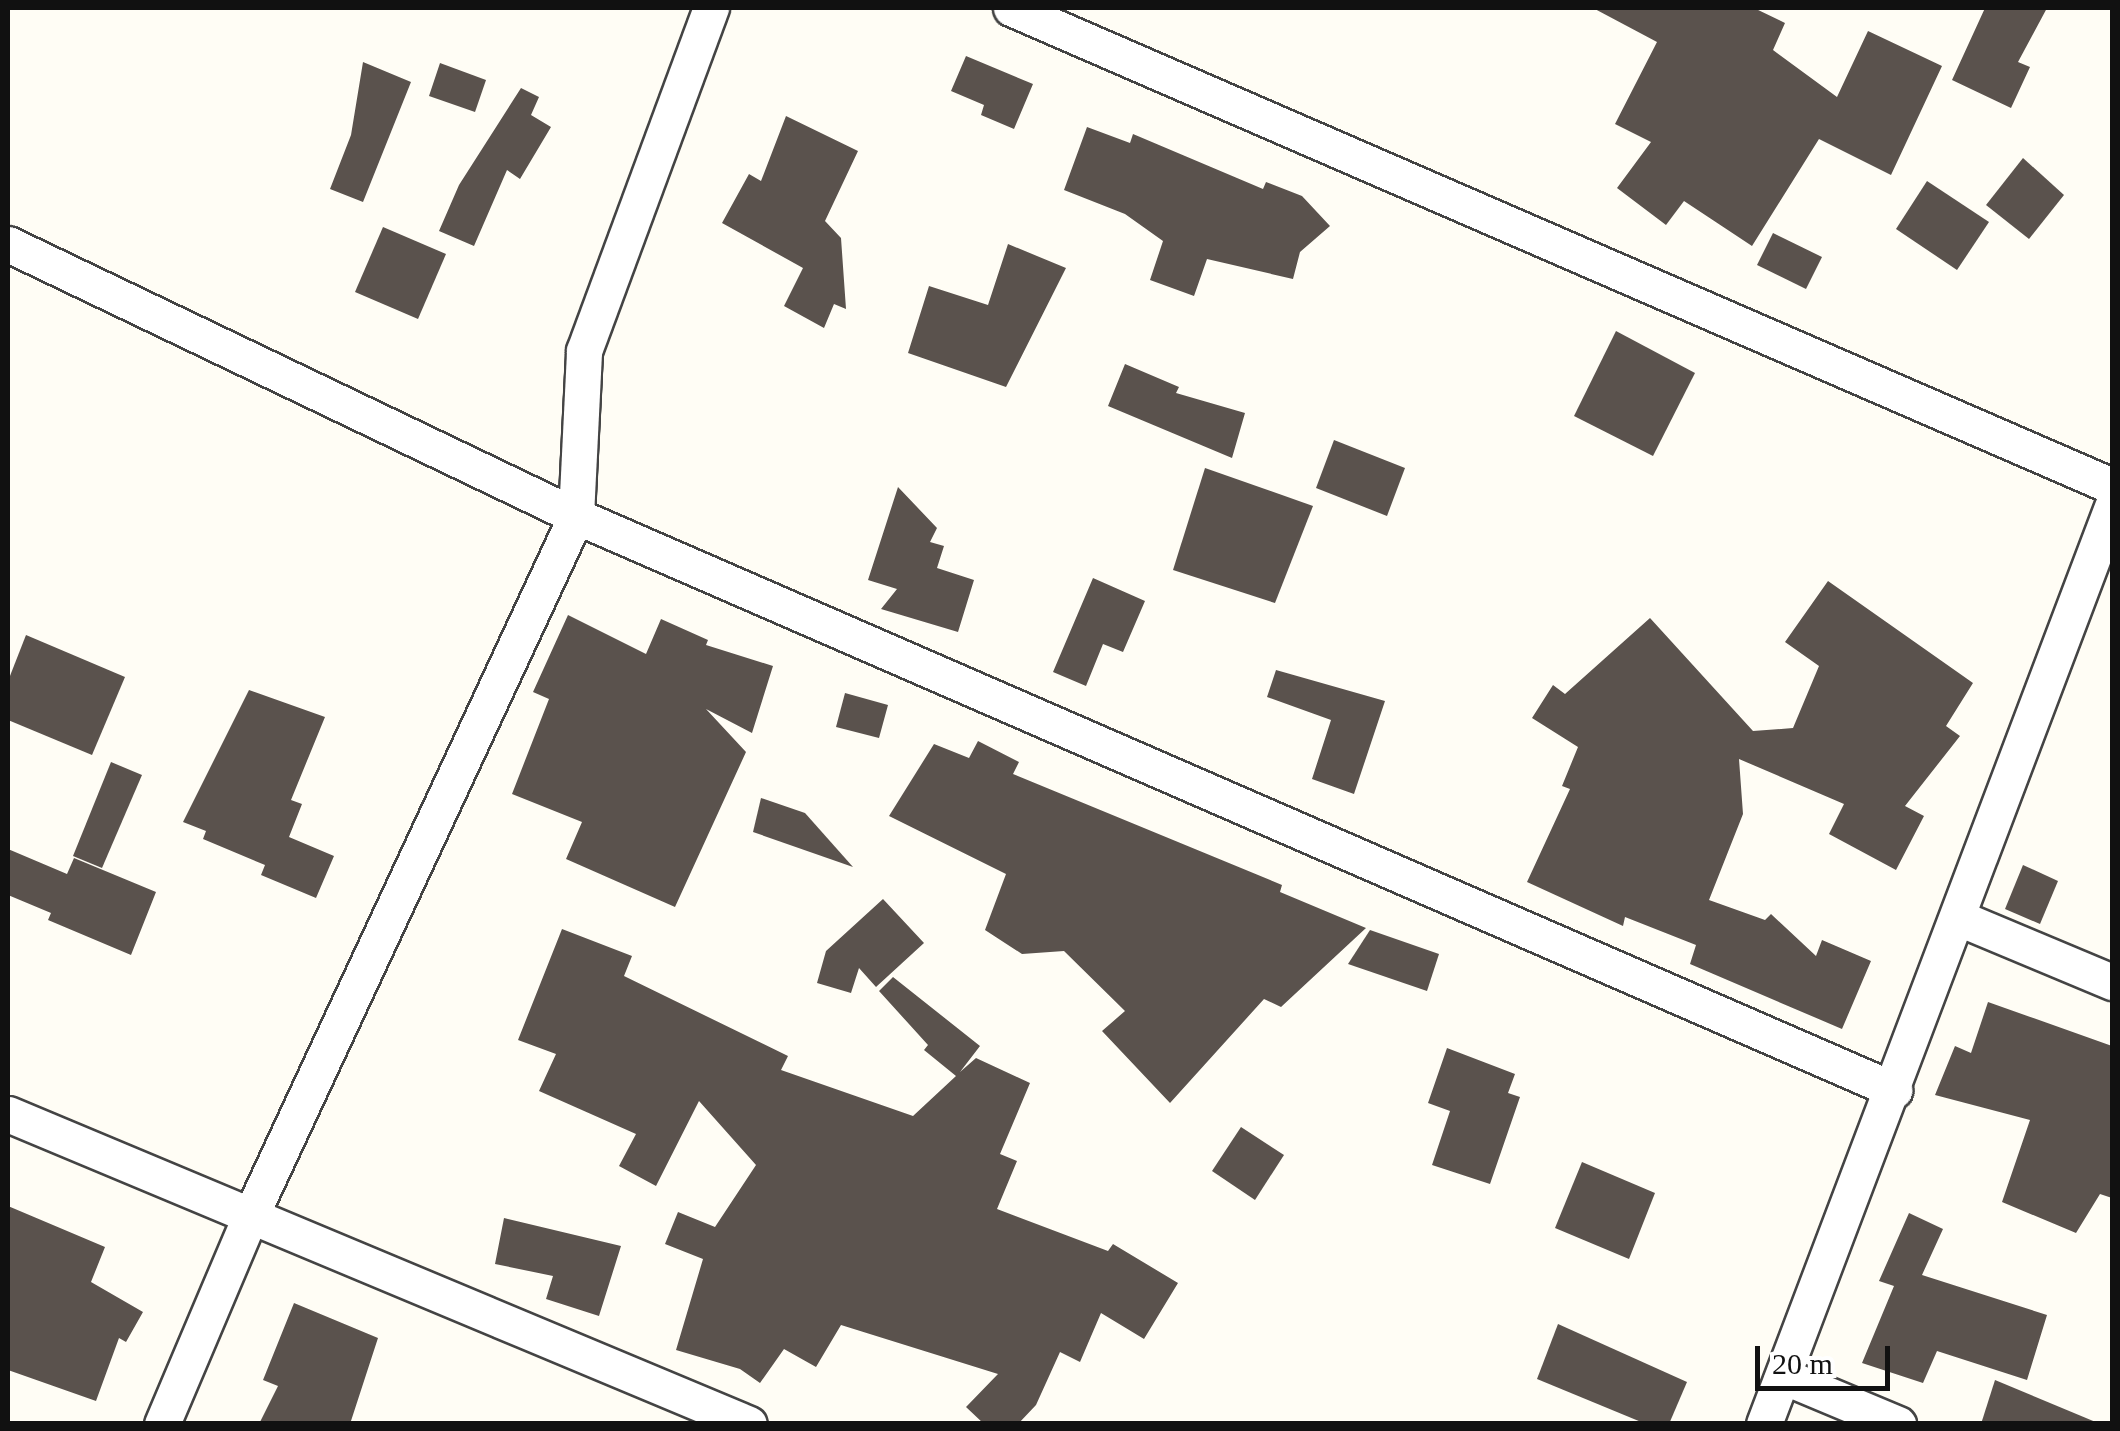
<!DOCTYPE html>
<style>
body{margin:0}
#map{position:relative;width:2120px;height:1431px;overflow:hidden;background:#fffdf5;font-family:Georgia,serif}
div>[style]{position:absolute}
[style*='--x']{left:calc(var(--x)*1px);top:calc(var(--y)*1px);width:calc(var(--w)*1px);rotate:calc(var(--a)*1deg)}
.building>*{inset:0;background:#5a524d}
.roads{filter:drop-shadow(2px 0 #444) drop-shadow(-2px 0 #444) drop-shadow(0 2px #444) drop-shadow(0 -2px #444)}
.street>*{height:35px;margin:-17.5px;padding:0 17.5px;transform-origin:17.5px;border-radius:17.5px;background:#fff}
span{translate:-50% -50%;white-space:nowrap;text-align:center;line-height:1.15;-webkit-text-stroke:10px #fff;paint-order:stroke}
.frame{position:absolute;inset:0;border:10px solid #111;pointer-events:none}
.scale{position:absolute;left:1755px;top:1346px;width:135px;height:45px;box-sizing:border-box;border:5px solid #111;border-top:0;padding-left:12px;font-size:30px;line-height:35px;white-space:nowrap;color:#111;-webkit-text-stroke:8px #fff;paint-order:stroke}
</style>
<div id="map">
<div class="building">
<div style="clip-path:polygon(1593px 8px,1754px 8px,1785px 23px,1773px 50px,1837px 97px,1868px 31px,1942px 66px,1891px 175px,1819px 139px,1752px 246px,1684px 201px,1666px 225px,1617px 188px,1651px 142px,1615px 124px,1657px 42px)"></div>
<div style="clip-path:polygon(1985px 8px,2047px 8px,2018px 62px,2030px 67px,2011px 108px,1952px 80px)"></div>
<div style="clip-path:polygon(966px 56px,1033px 84px,1014px 129px,981px 115px,984px 105px,951px 91px)"></div>
<div style="clip-path:polygon(363px 62px,411px 82px,363px 202px,330px 189px,351px 135px)"></div>
<div style="clip-path:polygon(440px 63px,486px 80px,475px 112px,429px 96px)"></div>
<div style="clip-path:polygon(521px 88px,539px 97px,531px 115px,551px 127px,520px 179px,507px 170px,474px 246px,439px 231px,459px 185px)"></div>
<div style="clip-path:polygon(786px 116px,858px 151px,825px 221px,841px 238px,846px 309px,834px 304px,824px 328px,784px 306px,803px 268px,722px 223px,749px 174px,761px 181px)"></div>
<div style="clip-path:polygon(1087px 127px,1130px 143px,1133px 134px,1263px 189px,1266px 182px,1302px 196px,1330px 226px,1300px 252px,1293px 279px,1207px 259px,1194px 296px,1150px 280px,1163px 241px,1125px 214px,1064px 190px)"></div>
<div style="clip-path:polygon(2023px 158px,2064px 195px,2029px 239px,1986px 205px)"></div>
<div style="clip-path:polygon(1927px 181px,1989px 222px,1957px 270px,1896px 229px)"></div>
<div style="clip-path:polygon(383px 227px,446px 254px,418px 319px,355px 292px)"></div>
<div style="clip-path:polygon(1773px 233px,1822px 257px,1806px 289px,1757px 265px)"></div>
<div style="clip-path:polygon(1008px 244px,1066px 268px,1006px 387px,908px 353px,929px 286px,988px 305px)"></div>
<div style="clip-path:polygon(1616px 331px,1695px 373px,1653px 456px,1574px 416px)"></div>
<div style="clip-path:polygon(1125px 364px,1179px 387px,1176px 393px,1245px 413px,1232px 458px,1108px 406px)"></div>
<div style="clip-path:polygon(1334px 440px,1405px 468px,1387px 516px,1316px 488px)"></div>
<div style="clip-path:polygon(1205px 468px,1313px 506px,1275px 603px,1173px 570px)"></div>
<div style="clip-path:polygon(898px 487px,937px 528px,930px 542px,944px 546px,937px 568px,974px 580px,958px 632px,881px 609px,897px 589px,868px 580px)"></div>
<div style="clip-path:polygon(1093px 578px,1145px 601px,1123px 652px,1103px 644px,1086px 686px,1053px 672px)"></div>
<div style="clip-path:polygon(1828px 581px,1973px 683px,1946px 726px,1960px 736px,1905px 806px,1924px 816px,1896px 870px,1829px 834px,1844px 804px,1739px 759px,1743px 814px,1709px 900px,1765px 920px,1771px 914px,1816px 956px,1822px 940px,1871px 961px,1842px 1029px,1690px 964px,1696px 945px,1625px 917px,1623px 926px,1527px 882px,1570px 789px,1562px 786px,1578px 747px,1532px 718px,1553px 685px,1565px 694px,1650px 618px,1753px 731px,1793px 728px,1819px 666px,1785px 642px)"></div>
<div style="clip-path:polygon(568px 615px,646px 654px,661px 619px,708px 640px,706px 645px,773px 666px,752px 733px,706px 709px,746px 752px,675px 907px,566px 859px,582px 822px,512px 794px,549px 699px,533px 692px)"></div>
<div style="clip-path:polygon(26px 635px,125px 677px,92px 755px,8px 720px,8px 681px)"></div>
<div style="clip-path:polygon(1276px 670px,1385px 701px,1354px 794px,1312px 779px,1331px 720px,1267px 697px)"></div>
<div style="clip-path:polygon(249px 690px,325px 717px,291px 800px,302px 804px,289px 837px,334px 856px,316px 898px,261px 875px,265px 865px,203px 839px,206px 831px,183px 822px)"></div>
<div style="clip-path:polygon(845px 693px,888px 705px,879px 738px,836px 727px)"></div>
<div style="clip-path:polygon(978px 741px,1019px 762px,1013px 774px,1282px 885px,1280px 892px,1366px 928px,1281px 1007px,1264px 999px,1170px 1103px,1102px 1031px,1125px 1011px,1064px 951px,1022px 954px,985px 930px,1006px 874px,889px 816px,934px 744px,969px 758px)"></div>
<div style="clip-path:polygon(111px 762px,142px 775px,102px 868px,73px 856px)"></div>
<div style="clip-path:polygon(761px 798px,805px 813px,853px 867px,753px 832px)"></div>
<div style="clip-path:polygon(8px 849px,67px 874px,74px 858px,156px 892px,131px 955px,48px 920px,51px 913px,8px 895px)"></div>
<div style="clip-path:polygon(2023px 865px,2058px 881px,2040px 924px,2005px 909px)"></div>
<div style="clip-path:polygon(883px 899px,924px 943px,876px 987px,859px 968px,851px 993px,817px 983px,826px 951px)"></div>
<div style="clip-path:polygon(562px 929px,632px 956px,624px 976px,788px 1056px,781px 1070px,913px 1116px,956px 1076px,924px 1050px,928px 1045px,879px 991px,893px 977px,980px 1046px,960px 1072px,976px 1058px,1030px 1083px,1000px 1154px,1017px 1161px,997px 1209px,1108px 1251px,1113px 1244px,1178px 1283px,1144px 1339px,1101px 1313px,1080px 1362px,1060px 1352px,1036px 1405px,1018px 1424px,984px 1424px,966px 1407px,998px 1374px,841px 1325px,816px 1367px,784px 1349px,760px 1383px,740px 1369px,676px 1350px,703px 1259px,665px 1244px,678px 1212px,715px 1227px,756px 1165px,699px 1101px,656px 1186px,619px 1166px,636px 1134px,539px 1091px,556px 1054px,518px 1040px)"></div>
<div style="clip-path:polygon(1370px 930px,1439px 954px,1427px 991px,1348px 964px)"></div>
<div style="clip-path:polygon(1988px 1002px,2112px 1046px,2112px 1198px,2100px 1194px,2076px 1233px,2002px 1202px,2030px 1120px,1935px 1095px,1955px 1046px,1971px 1053px)"></div>
<div style="clip-path:polygon(1447px 1048px,1515px 1074px,1508px 1093px,1520px 1097px,1490px 1184px,1432px 1165px,1450px 1111px,1428px 1103px)"></div>
<div style="clip-path:polygon(1241px 1127px,1284px 1155px,1255px 1200px,1212px 1171px)"></div>
<div style="clip-path:polygon(1582px 1162px,1655px 1193px,1629px 1259px,1555px 1228px)"></div>
<div style="clip-path:polygon(8px 1206px,105px 1247px,91px 1282px,143px 1312px,126px 1342px,119px 1338px,96px 1401px,8px 1370px)"></div>
<div style="clip-path:polygon(1909px 1213px,1943px 1229px,1922px 1275px,2047px 1315px,2027px 1380px,1937px 1351px,1923px 1383px,1862px 1363px,1894px 1286px,1879px 1281px)"></div>
<div style="clip-path:polygon(504px 1218px,621px 1246px,599px 1316px,546px 1299px,553px 1276px,495px 1264px)"></div>
<div style="clip-path:polygon(294px 1303px,378px 1338px,350px 1424px,259px 1424px,278px 1386px,263px 1380px)"></div>
<div style="clip-path:polygon(1558px 1324px,1687px 1382px,1669px 1424px,1646px 1424px,1537px 1379px)"></div>
<div style="clip-path:polygon(1995px 1380px,2098px 1423px,2098px 1424px,1981px 1424px)"></div>
</div>
<div class="roads">
<div class="street">
<div style="--x:1011;--y:8;--w:1200;--a:23.47"></div>
<div style="--x:8;--y:244;--w:630;--a:25.59"></div>
<div style="--x:576;--y:516;--w:1438;--a:23.53"></div>
<div style="--x:1959;--y:918;--w:166;--a:22.7"></div>
<div style="--x:8;--y:1114;--w:803;--a:22.7"></div>
<div style="--x:1783;--y:1376;--w:125;--a:22.7"></div>
<div style="--x:162;--y:1424;--w:223;--a:-67"></div>
<div style="--x:249;--y:1219;--w:775;--a:-65.05"></div>
<div style="--x:576;--y:516;--w:165;--a:-87.2"></div>
<div style="--x:584;--y:351;--w:366;--a:-69.7"></div>
<div style="--x:1764;--y:1424;--w:981;--a:-69.22"></div>
</div>
</div>
<div class="frame"></div>
<div class="scale">20 m</div>
</div>
